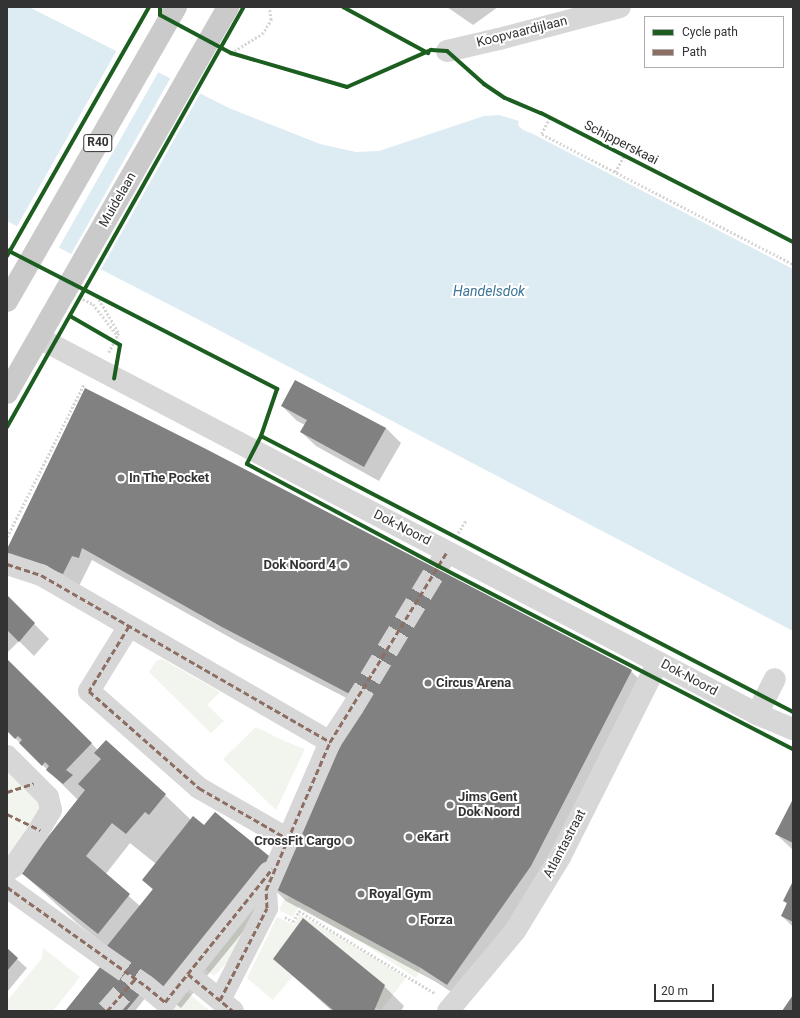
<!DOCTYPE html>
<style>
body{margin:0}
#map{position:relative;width:800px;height:1018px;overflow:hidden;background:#fff;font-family:Roboto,sans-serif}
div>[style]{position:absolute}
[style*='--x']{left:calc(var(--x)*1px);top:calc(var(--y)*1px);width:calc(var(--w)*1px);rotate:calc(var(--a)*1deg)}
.green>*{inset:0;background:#f1f5ed}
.water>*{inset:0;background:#ddebf3}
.pier>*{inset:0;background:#fff}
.shadow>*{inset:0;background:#0003}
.building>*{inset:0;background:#818181}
.minor-tunnel>*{height:22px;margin-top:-11px;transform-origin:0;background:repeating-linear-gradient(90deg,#d6d6d6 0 22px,transparent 0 33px)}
.path>*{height:2.5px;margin-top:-1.25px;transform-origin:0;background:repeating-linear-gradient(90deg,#d6d6d6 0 2px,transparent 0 4px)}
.minor>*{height:22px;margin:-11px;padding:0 11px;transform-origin:11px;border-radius:11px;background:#d7d7d7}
.major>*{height:22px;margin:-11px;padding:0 11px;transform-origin:11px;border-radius:11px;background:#cacaca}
.quiet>*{height:3px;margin-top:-1.5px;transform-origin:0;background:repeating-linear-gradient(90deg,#8d6e63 0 6px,transparent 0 9px)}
.cycleway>*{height:4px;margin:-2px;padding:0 2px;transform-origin:2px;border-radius:2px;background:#1b5e20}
.dots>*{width:11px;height:11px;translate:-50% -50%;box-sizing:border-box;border:2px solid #fff;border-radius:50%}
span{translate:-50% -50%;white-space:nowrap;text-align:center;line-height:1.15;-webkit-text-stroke:4px #fff;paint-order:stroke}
.shield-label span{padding:1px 3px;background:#fff;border:1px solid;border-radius:3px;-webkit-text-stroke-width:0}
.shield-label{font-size:12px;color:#333;font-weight:700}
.street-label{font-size:13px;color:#333}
.poi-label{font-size:13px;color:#333;font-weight:700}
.left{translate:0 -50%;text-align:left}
.right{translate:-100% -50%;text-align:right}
.water-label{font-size:14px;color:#3f7597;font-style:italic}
.frame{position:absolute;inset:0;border:8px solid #333;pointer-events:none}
.legend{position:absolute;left:644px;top:16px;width:140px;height:52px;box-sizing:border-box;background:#fff;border:1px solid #adadad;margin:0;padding:5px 7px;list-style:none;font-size:12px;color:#333}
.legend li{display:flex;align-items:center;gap:8px;height:20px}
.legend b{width:20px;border:1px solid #adadad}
.scale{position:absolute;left:654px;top:984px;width:60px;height:18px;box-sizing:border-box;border:2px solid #333;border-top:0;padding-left:5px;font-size:12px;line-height:14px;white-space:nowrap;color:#333;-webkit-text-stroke:3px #fff;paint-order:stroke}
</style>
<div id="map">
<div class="green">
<div style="clip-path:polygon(162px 659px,220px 692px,207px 705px,224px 721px,211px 733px,149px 672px,156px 661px)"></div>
<div style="clip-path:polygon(256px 727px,284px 741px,305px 749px,276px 810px,223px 759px)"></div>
<div style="clip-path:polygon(7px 765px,39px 800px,39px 812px,7px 859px)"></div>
<div style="clip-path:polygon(265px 891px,228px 962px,214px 976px,200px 965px)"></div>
<div style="clip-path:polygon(290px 897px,421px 968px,416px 978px,367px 946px,299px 906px,293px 917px,279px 910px,284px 900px)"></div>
<div style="clip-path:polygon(300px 915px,341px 938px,406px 978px,381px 1010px,375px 1008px,385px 985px,303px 918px,273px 959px,293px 976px,273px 1000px,247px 978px,277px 917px,294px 925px)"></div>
<div style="clip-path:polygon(43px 948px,80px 977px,53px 1011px,7px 1011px,7px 1001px,42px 958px)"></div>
<div style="clip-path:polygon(182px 988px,210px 1011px,163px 1011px)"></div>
</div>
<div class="water">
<div style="clip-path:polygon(7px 7px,29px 7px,229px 108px,320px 144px,356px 152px,379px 151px,484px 116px,499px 115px,519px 121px,518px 125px,523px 130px,533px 134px,793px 269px,793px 631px,209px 325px,7px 221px)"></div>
</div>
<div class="pier">
<div style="clip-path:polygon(117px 50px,159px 71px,58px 249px,16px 228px)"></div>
<div style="clip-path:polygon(171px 77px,201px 92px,100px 271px,70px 256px)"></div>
</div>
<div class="shadow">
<div style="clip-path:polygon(447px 7px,498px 7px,473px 25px)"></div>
<div style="clip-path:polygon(296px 381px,386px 428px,401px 443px,379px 481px,316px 446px,301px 432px,305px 425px,297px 421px,282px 406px)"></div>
<div style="clip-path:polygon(evenodd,86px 390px,631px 671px,641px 681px,546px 881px,462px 999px,436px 982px,286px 901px,276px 891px,181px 1008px,154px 987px,135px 1011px,66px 1011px,114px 952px,77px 923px,21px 872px,78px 800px,7px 730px,7px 660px,98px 750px,165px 795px,191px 820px,280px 867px,362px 706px,238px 642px,92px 560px,78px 588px,21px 567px,7px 552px,86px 390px,130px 843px,156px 864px,143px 880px,153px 890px,140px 906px,105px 875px,130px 843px)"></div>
<div style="clip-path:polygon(7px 596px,49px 639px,34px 656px,19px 641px,7px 653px)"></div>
<div style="clip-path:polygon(793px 801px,793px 850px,776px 834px)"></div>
<div style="clip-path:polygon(793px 883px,793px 927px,782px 916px,787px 904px,784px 900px)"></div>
<div style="clip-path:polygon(7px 950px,27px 968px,7px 992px)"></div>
<div style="clip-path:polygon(274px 959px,384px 986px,404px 1006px,401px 1011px,332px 1011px)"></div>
</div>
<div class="building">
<div style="clip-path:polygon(295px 380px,386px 428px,364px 467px,300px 432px,307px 420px,281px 406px)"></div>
<div style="clip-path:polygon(85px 388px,204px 448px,632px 670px,531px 866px,447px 985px,421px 968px,270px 886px,363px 701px,222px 627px,82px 548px,79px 558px,72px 556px,63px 574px,7px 553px,7px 549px)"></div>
<div style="clip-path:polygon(7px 595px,35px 623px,19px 642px,7px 630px)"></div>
<div style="clip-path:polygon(7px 659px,92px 743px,66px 770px,73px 775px,63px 784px,46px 770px,49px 766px,45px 762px,42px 766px,19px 743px,22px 740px,18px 736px,15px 739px,7px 731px)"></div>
<div style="clip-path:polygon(106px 740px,166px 794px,149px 815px,145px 812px,126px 834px,112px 823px,86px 856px,130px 894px,98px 934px,20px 872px,85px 790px,78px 784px,101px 759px,94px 753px)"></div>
<div style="clip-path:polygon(793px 799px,793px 843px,775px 834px)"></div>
<div style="clip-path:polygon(215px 812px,274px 860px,166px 994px,150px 982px,126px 1011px,65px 1011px,113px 951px,107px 946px,153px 889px,142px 880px,193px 816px,204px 825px)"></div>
<div style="clip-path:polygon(793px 881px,793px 922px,781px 916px,787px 903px,783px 901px)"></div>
<div style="clip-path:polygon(303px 918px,385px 985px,374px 1011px,334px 1011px,273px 959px)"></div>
<div style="clip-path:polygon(7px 948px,18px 958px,7px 971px)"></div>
<div style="clip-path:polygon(793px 995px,793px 1011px,782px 1011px)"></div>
</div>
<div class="minor-tunnel">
<div style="--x:353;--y:707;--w:181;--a:-58.8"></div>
<div style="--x:107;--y:959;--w:47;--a:34.7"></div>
<div style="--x:107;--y:1011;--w:43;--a:-48.8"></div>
</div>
<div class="path">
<div style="--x:231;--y:53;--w:36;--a:-32"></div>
<div style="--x:262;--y:34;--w:17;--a:-57"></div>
<div style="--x:271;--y:20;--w:13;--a:-99"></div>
<div style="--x:550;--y:118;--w:18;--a:117"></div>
<div style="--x:542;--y:134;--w:283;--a:27.4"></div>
<div style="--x:615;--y:172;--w:18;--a:-61"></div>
<div style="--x:97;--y:296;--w:43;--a:59.3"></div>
<div style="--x:119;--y:333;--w:22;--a:117"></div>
<div style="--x:83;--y:299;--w:11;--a:27"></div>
<div style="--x:93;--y:304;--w:41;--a:52"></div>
<div style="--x:458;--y:533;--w:15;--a:-58"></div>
<div style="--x:7;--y:537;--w:171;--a:-63.3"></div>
<div style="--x:285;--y:917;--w:9;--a:32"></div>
<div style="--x:293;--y:922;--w:13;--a:-61"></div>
<div style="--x:299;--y:911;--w:160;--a:31.2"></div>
</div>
<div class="minor">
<div style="--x:447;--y:51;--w:53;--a:-13"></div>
<div style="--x:499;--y:39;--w:125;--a:-14.8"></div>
<div style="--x:39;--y:338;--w:810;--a:27.64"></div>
<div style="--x:757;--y:714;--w:39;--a:23"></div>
<div style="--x:7;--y:564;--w:36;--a:18"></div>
<div style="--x:41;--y:575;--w:334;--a:30"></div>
<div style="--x:129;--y:626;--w:76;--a:121.6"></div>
<div style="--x:89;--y:691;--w:147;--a:41.4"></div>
<div style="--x:199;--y:788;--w:103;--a:29.8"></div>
<div style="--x:757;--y:714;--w:39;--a:-63"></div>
<div style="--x:7;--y:756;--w:58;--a:45"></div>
<div style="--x:48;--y:797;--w:13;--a:77"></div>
<div style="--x:51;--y:810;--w:26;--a:121"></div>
<div style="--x:38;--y:832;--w:42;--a:125.2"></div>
<div style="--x:14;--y:866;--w:9;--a:144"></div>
<div style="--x:7;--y:887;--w:123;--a:35.8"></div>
<div style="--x:188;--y:974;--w:58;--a:39.4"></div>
<div style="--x:146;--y:986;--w:25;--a:40"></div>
<div style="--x:165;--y:1002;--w:166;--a:-51.3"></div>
<div style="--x:220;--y:1000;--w:103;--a:-62.9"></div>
<div style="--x:267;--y:908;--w:18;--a:-93"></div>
<div style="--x:266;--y:890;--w:161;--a:-66.6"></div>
<div style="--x:330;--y:742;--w:42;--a:-56.7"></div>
<div style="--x:448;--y:1011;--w:104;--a:-50.1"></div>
<div style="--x:515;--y:931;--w:87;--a:-58.7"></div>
<div style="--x:560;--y:857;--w:218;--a:-63.3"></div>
</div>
<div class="major">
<div style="--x:7;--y:301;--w:339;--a:-60.1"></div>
<div style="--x:7;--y:393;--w:445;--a:-60.2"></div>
</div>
<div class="quiet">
<div style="--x:7;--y:564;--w:36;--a:18"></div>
<div style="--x:41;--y:575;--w:334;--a:30"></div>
<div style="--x:129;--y:626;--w:76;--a:121.6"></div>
<div style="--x:89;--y:691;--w:147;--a:41.4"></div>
<div style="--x:199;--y:788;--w:103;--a:29.8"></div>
<div style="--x:7;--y:792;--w:28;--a:-18"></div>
<div style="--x:7;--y:814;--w:37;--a:26"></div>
<div style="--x:7;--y:887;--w:171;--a:35.5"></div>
<div style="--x:146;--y:986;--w:25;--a:40"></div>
<div style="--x:165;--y:1002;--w:171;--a:-51.2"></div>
<div style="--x:188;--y:974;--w:58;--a:39.4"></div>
<div style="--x:220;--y:1000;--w:103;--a:-62.9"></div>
<div style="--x:267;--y:908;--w:18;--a:-93"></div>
<div style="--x:266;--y:890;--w:161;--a:-66.6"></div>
<div style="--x:330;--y:742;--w:223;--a:-58.4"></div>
<div style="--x:107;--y:1011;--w:43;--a:-48.8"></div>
</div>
<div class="cycleway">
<div style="--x:160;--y:7;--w:8;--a:90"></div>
<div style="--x:160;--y:15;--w:81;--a:28.2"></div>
<div style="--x:231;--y:53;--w:121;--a:16.3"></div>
<div style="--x:347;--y:87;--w:92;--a:-23.8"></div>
<div style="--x:431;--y:50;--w:16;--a:4"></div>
<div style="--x:447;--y:51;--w:50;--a:41.7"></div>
<div style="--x:484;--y:84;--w:25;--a:34"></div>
<div style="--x:505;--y:98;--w:39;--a:23"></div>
<div style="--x:541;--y:113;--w:283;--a:27.1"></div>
<div style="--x:343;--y:7;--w:97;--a:28.4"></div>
<div style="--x:7;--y:250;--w:304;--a:27.2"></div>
<div style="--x:277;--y:389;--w:50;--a:108.8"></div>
<div style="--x:261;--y:436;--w:31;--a:117"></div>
<div style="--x:247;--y:464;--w:217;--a:28.1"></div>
<div style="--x:438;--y:566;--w:399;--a:27.3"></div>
<div style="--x:7;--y:256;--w:287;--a:-60.3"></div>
<div style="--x:70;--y:316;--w:58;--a:30.1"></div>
<div style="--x:120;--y:345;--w:34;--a:100"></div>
<div style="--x:7;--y:427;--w:482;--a:-60.6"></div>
<div style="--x:261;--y:436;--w:599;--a:27.42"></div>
</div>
<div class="dots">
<div style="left:121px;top:478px;background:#7a7a7a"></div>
<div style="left:344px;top:565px;background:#7a7a7a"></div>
<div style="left:428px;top:683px;background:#7a7a7a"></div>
<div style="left:450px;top:805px;background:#7a7a7a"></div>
<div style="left:409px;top:837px;background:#7a7a7a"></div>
<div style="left:349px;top:841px;background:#7a7a7a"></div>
<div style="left:361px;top:894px;background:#7a7a7a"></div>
<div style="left:412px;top:920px;background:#7a7a7a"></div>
</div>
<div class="shield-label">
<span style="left:98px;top:143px">R40</span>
</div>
<div class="street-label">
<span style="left:522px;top:32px;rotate:-14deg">Koopvaardijlaan</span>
<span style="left:621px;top:143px;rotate:27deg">Schipperskaai</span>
<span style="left:118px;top:200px;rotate:-60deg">Muidelaan</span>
<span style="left:402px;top:528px;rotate:27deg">Dok-Noord</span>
<span style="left:689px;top:678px;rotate:28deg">Dok-Noord</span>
<span style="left:565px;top:844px;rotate:-62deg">Atlantastraat</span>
</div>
<div class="poi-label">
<span class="left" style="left:129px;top:478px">In The Pocket</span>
<span class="right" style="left:336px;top:565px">Dok Noord 4</span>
<span class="left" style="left:436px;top:683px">Circus Arena</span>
<span class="left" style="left:458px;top:805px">Jims Gent<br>Dok Noord</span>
<span class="left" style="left:417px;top:837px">eKart</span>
<span class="right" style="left:341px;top:841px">CrossFit Cargo</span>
<span class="left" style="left:369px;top:894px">Royal Gym</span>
<span class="left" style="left:420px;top:920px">Forza</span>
</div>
<div class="water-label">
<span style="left:489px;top:291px">Handelsdok</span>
</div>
<div class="frame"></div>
<ul class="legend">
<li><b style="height:5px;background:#1b5e20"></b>Cycle path</li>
<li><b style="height:5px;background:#8d6e63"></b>Path</li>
</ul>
<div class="scale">20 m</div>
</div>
